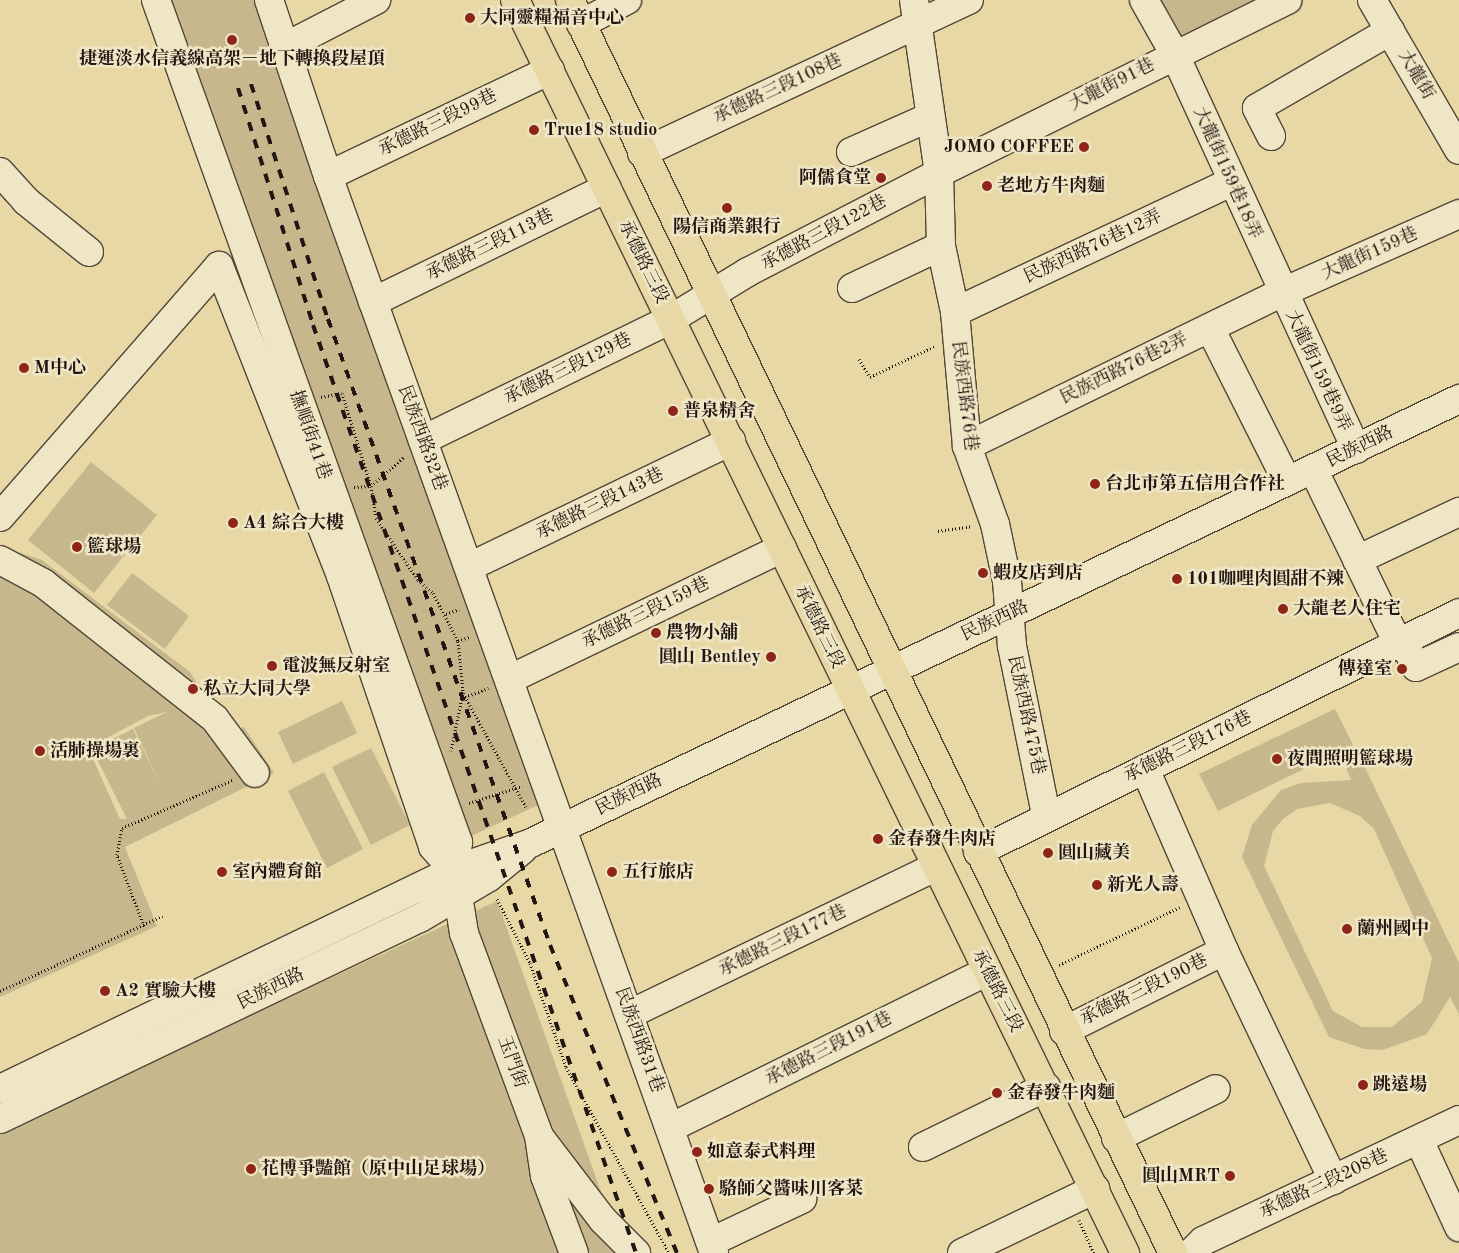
<!DOCTYPE html>
<meta charset="utf-8">
<style>
body{margin:0}
#map{position:relative;width:1459px;height:1253px;overflow:hidden;background:#e7d8a6;font-family:"Old Standard TT","Noto Serif TC",serif}
div>[style]{position:absolute}
[style*='--x']{left:calc(var(--x)*1px);top:calc(var(--y)*1px);width:calc(var(--w)*1px);rotate:calc(var(--a)*1deg)}
.green>*{inset:0;background:#c6b78d}
.path>*{height:3px;margin-top:-1.5px;transform-origin:0;background:repeating-linear-gradient(90deg,#221612 0 1px,transparent 0 3.5px)}
.roads{filter:drop-shadow(1px 0 #534637) drop-shadow(-1px 0 #534637) drop-shadow(0 1px #534637) drop-shadow(0 -1px #534637)}
.minor>*{height:28px;margin:-14px;padding:0 14px;transform-origin:14px;border-radius:14px;background:#efe6c5}
.major>*{height:28px;margin:-14px;padding:0 14px;transform-origin:14px;border-radius:14px;background:#e7d8a6}
.rail>*{height:4px;margin-top:-2px;transform-origin:0;background:repeating-linear-gradient(90deg,#221612 0 9px,transparent 0 18px)}
.dots>*{width:14px;height:14px;translate:-50% -50%;box-sizing:border-box;border:2px solid #efe6c5;border-radius:50%}
span{translate:-50% -50%;white-space:nowrap;text-align:center;line-height:1.15;-webkit-text-stroke:5px #efe6c5;paint-order:stroke}
.poi-label{font-size:18px;color:#221612;font-weight:700}
.left{translate:0 -50%;text-align:left}
.right{translate:-100% -50%;text-align:right}
.street-label{font-size:18px;color:#221612}
</style>
<div id="map">
<div class="green">
<div style="clip-path:polygon(169px 0,260px 0,547px 801px,467px 838px)"></div>
<div style="clip-path:polygon(1156px 0,1259px 0,1177px 40px)"></div>
<div style="clip-path:polygon(91px 462px,157px 515px,94px 593px,28px 540px)"></div>
<div style="clip-path:polygon(evenodd,0 546px,42px 560px,190px 672px,221px 722px,231px 731px,244px 727px,274px 773px,125px 847px,157px 926px,0 997px,0 546px,167px 712px,134px 728px,163px 790px,133px 729px,92px 749px,127px 819px,120px 819px,88px 748px,148px 716px,167px 712px)"></div>
<div style="clip-path:polygon(132px 573px,189px 616px,165px 649px,107px 605px)"></div>
<div style="clip-path:polygon(342px 701px,357px 733px,293px 764px,278px 732px)"></div>
<div style="clip-path:polygon(1335px 709px,1353px 745px,1218px 811px,1199px 774px)"></div>
<div style="clip-path:polygon(371px 748px,410px 825px,371px 845px,332px 767px)"></div>
<div style="clip-path:polygon(evenodd,1359px 755px,1459px 963px,1459px 1014px,1450px 997px,1427px 1034px,1383px 1050px,1364px 1049px,1329px 1037px,1242px 857px,1252px 825px,1281px 790px,1301px 783px,1351px 780px,1344px 763px,1359px 755px,1330px 803px,1360px 816px,1374px 829px,1432px 958px,1422px 1002px,1392px 1027px,1362px 1027px,1333px 1011px,1264px 866px,1273px 831px,1283px 819px,1297px 809px,1330px 803px)"></div>
<div style="clip-path:polygon(324px 772px,363px 849px,327px 868px,288px 791px)"></div>
<div style="clip-path:polygon(497px 901px,623px 1253px,0 1253px,0 1131px)"></div>
</div>
<div class="path">
<div style="--x:859;--y:359;--w:21;--a:59"></div>
<div style="--x:870;--y:377;--w:72;--a:-25.5"></div>
<div style="--x:321;--y:397;--w:21;--a:-11"></div>
<div style="--x:342;--y:393;--w:97;--a:72.7"></div>
<div style="--x:371;--y:486;--w:32;--a:81"></div>
<div style="--x:376;--y:518;--w:75;--a:55.9"></div>
<div style="--x:418;--y:580;--w:20;--a:41"></div>
<div style="--x:433;--y:593;--w:54;--a:62.5"></div>
<div style="--x:458;--y:641;--w:51;--a:84.4"></div>
<div style="--x:463;--y:692;--w:60;--a:101.5"></div>
<div style="--x:354;--y:487;--w:17;--a:-3"></div>
<div style="--x:371;--y:486;--w:44;--a:-41.3"></div>
<div style="--x:938;--y:531;--w:34;--a:-8"></div>
<div style="--x:446;--y:614;--w:14;--a:-21"></div>
<div style="--x:458;--y:641;--w:12;--a:-20"></div>
<div style="--x:463;--y:693;--w:130;--a:61.1"></div>
<div style="--x:465;--y:697;--w:25;--a:-21"></div>
<div style="--x:469;--y:803;--w:56;--a:-17.8"></div>
<div style="--x:497;--y:899;--w:72;--a:62.7"></div>
<div style="--x:530;--y:963;--w:110;--a:70.9"></div>
<div style="--x:566;--y:1067;--w:213;--a:61"></div>
<div style="--x:144;--y:926;--w:76;--a:-110.8"></div>
<div style="--x:117;--y:855;--w:27;--a:-80"></div>
<div style="--x:122;--y:828;--w:121;--a:-23.4"></div>
<div style="--x:1059;--y:965;--w:134;--a:-25.6"></div>
<div style="--x:0;--y:991;--w:179;--a:-24.8"></div>
<div style="--x:1079;--y:1220;--w:36;--a:66"></div>
</div>
<div class="roads">
<div class="minor">
<div style="--x:156;--y:0;--w:895;--a:70.27"></div>
<div style="--x:458;--y:842;--w:28;--a:98"></div>
<div style="--x:454;--y:870;--w:64;--a:81"></div>
<div style="--x:464;--y:933;--w:216;--a:69.7"></div>
<div style="--x:539;--y:1136;--w:40;--a:81.5"></div>
<div style="--x:545;--y:1176;--w:82;--a:69.4"></div>
<div style="--x:269;--y:0;--w:186;--a:71.5"></div>
<div style="--x:328;--y:176;--w:1144;--a:70.28"></div>
<div style="--x:914;--y:0;--w:175;--a:81.8"></div>
<div style="--x:939;--y:173;--w:73;--a:88.4"></div>
<div style="--x:941;--y:246;--w:67;--a:78"></div>
<div style="--x:955;--y:312;--w:135;--a:84.9"></div>
<div style="--x:967;--y:446;--w:83;--a:70.3"></div>
<div style="--x:995;--y:524;--w:58;--a:78.1"></div>
<div style="--x:1007;--y:581;--w:65;--a:85.6"></div>
<div style="--x:1012;--y:646;--w:172;--a:78.6"></div>
<div style="--x:1144;--y:0;--w:61;--a:60.5"></div>
<div style="--x:1174;--y:53;--w:436;--a:65.3"></div>
<div style="--x:1372;--y:0;--w:173;--a:59.9"></div>
<div style="--x:581;--y:24;--w:52;--a:-27.6"></div>
<div style="--x:283;--y:48;--w:105;--a:-27.3"></div>
<div style="--x:1271;--y:136;--w:31;--a:-117"></div>
<div style="--x:1257;--y:108;--w:154;--a:-30.1"></div>
<div style="--x:851;--y:152;--w:86;--a:-23.9"></div>
<div style="--x:642;--y:153;--w:361;--a:-25.1"></div>
<div style="--x:0;--y:172;--w:39;--a:48"></div>
<div style="--x:26;--y:201;--w:81;--a:39"></div>
<div style="--x:328;--y:176;--w:246;--a:-25.5"></div>
<div style="--x:852;--y:288;--w:98;--a:-25.3"></div>
<div style="--x:373;--y:302;--w:260;--a:-26"></div>
<div style="--x:955;--y:312;--w:305;--a:-25.2"></div>
<div style="--x:1210;--y:328;--w:171;--a:63.3"></div>
<div style="--x:423;--y:440;--w:276;--a:-26"></div>
<div style="--x:671;--y:319;--w:90;--a:-31.4"></div>
<div style="--x:748;--y:272;--w:215;--a:-27.4"></div>
<div style="--x:939;--y:173;--w:389;--a:-26.4"></div>
<div style="--x:967;--y:446;--w:349;--a:-26"></div>
<div style="--x:1281;--y:293;--w:195;--a:-23.9"></div>
<div style="--x:1313;--y:469;--w:194;--a:64"></div>
<div style="--x:0;--y:517;--w:333;--a:-48.9"></div>
<div style="--x:219;--y:266;--w:333;--a:68.5"></div>
<div style="--x:341;--y:576;--w:286;--a:71.2"></div>
<div style="--x:433;--y:847;--w:31;--a:48"></div>
<div style="--x:0;--y:560;--w:49;--a:28.1"></div>
<div style="--x:43;--y:583;--w:219;--a:38.3"></div>
<div style="--x:215;--y:719;--w:67;--a:53.5"></div>
<div style="--x:1357;--y:560;--w:113;--a:-25.2"></div>
<div style="--x:469;--y:567;--w:291;--a:-25.7"></div>
<div style="--x:1403;--y:641;--w:29;--a:63"></div>
<div style="--x:1416;--y:667;--w:47;--a:-24.9"></div>
<div style="--x:510;--y:679;--w:302;--a:-25.7"></div>
<div style="--x:1145;--y:769;--w:198;--a:66.5"></div>
<div style="--x:1224;--y:951;--w:254;--a:64.5"></div>
<div style="--x:978;--y:852;--w:537;--a:-26.42"></div>
<div style="--x:630;--y:1014;--w:339;--a:-25.7"></div>
<div style="--x:1064;--y:1031;--w:179;--a:-26.6"></div>
<div style="--x:0;--y:1089;--w:504;--a:-25.75"></div>
<div style="--x:454;--y:870;--w:82;--a:-19.3"></div>
<div style="--x:531;--y:843;--w:1029;--a:-25.57"></div>
<div style="--x:0;--y:1119;--w:466;--a:-25.6"></div>
<div style="--x:420;--y:918;--w:80;--a:-30.7"></div>
<div style="--x:489;--y:877;--w:43;--a:-39.3"></div>
<div style="--x:670;--y:1128;--w:354;--a:-26.3"></div>
<div style="--x:1116;--y:1138;--w:111;--a:-26.1"></div>
<div style="--x:541;--y:1139;--w:102;--a:52.6"></div>
<div style="--x:603;--y:1220;--w:47;--a:45"></div>
<div style="--x:1419;--y:1140;--w:96;--a:65.3"></div>
<div style="--x:923;--y:1147;--w:137;--a:-26"></div>
<div style="--x:711;--y:1242;--w:101;--a:-25.3"></div>
<div style="--x:962;--y:1253;--w:148;--a:-25.7"></div>
<div style="--x:1191;--y:1253;--w:17;--a:-45"></div>
<div style="--x:1203;--y:1241;--w:283;--a:-25.3"></div>
</div>
<div class="major">
<div style="--x:515;--y:0;--w:1394;--a:64.04"></div>
<div style="--x:570;--y:0;--w:1391;--a:64.3"></div>
</div>
</div>
<div class="rail">
<div style="--x:251;--y:84;--w:247;--a:71.9"></div>
<div style="--x:328;--y:319;--w:664;--a:70.47"></div>
<div style="--x:550;--y:945;--w:333;--a:67.6"></div>
<div style="--x:238;--y:88;--w:249;--a:72.4"></div>
<div style="--x:313;--y:325;--w:983;--a:70.81"></div>
</div>
<div class="dots">
<div style="left:470px;top:18px;background:#8f2418"></div>
<div style="left:232px;top:40px;background:#8f2418"></div>
<div style="left:534px;top:130px;background:#8f2418"></div>
<div style="left:1084px;top:147px;background:#8f2418"></div>
<div style="left:881px;top:178px;background:#8f2418"></div>
<div style="left:987px;top:186px;background:#8f2418"></div>
<div style="left:727px;top:208px;background:#8f2418"></div>
<div style="left:24px;top:368px;background:#8f2418"></div>
<div style="left:673px;top:411px;background:#8f2418"></div>
<div style="left:1095px;top:484px;background:#8f2418"></div>
<div style="left:233px;top:523px;background:#8f2418"></div>
<div style="left:77px;top:547px;background:#8f2418"></div>
<div style="left:983px;top:573px;background:#8f2418"></div>
<div style="left:1177px;top:579px;background:#8f2418"></div>
<div style="left:1283px;top:609px;background:#8f2418"></div>
<div style="left:656px;top:633px;background:#8f2418"></div>
<div style="left:771px;top:657px;background:#8f2418"></div>
<div style="left:272px;top:666px;background:#8f2418"></div>
<div style="left:1402px;top:669px;background:#8f2418"></div>
<div style="left:193px;top:689px;background:#8f2418"></div>
<div style="left:40px;top:751px;background:#8f2418"></div>
<div style="left:1277px;top:759px;background:#8f2418"></div>
<div style="left:878px;top:839px;background:#8f2418"></div>
<div style="left:1048px;top:853px;background:#8f2418"></div>
<div style="left:222px;top:872px;background:#8f2418"></div>
<div style="left:612px;top:872px;background:#8f2418"></div>
<div style="left:1097px;top:885px;background:#8f2418"></div>
<div style="left:1347px;top:929px;background:#8f2418"></div>
<div style="left:105px;top:991px;background:#8f2418"></div>
<div style="left:1363px;top:1085px;background:#8f2418"></div>
<div style="left:997px;top:1093px;background:#8f2418"></div>
<div style="left:697px;top:1152px;background:#8f2418"></div>
<div style="left:251px;top:1169px;background:#8f2418"></div>
<div style="left:1230px;top:1176px;background:#8f2418"></div>
<div style="left:709px;top:1189px;background:#8f2418"></div>
</div>
<div class="poi-label">
<span class="left" style="left:480px;top:18px">大同靈糧福音中心</span>
<span style="left:232px;top:59px">捷運淡水信義線高架－地下轉換段屋頂</span>
<span class="left" style="left:544px;top:130px">True18 studio</span>
<span class="right" style="left:1074px;top:147px">JOMO COFFEE</span>
<span class="right" style="left:871px;top:178px">阿儒食堂</span>
<span class="left" style="left:997px;top:186px">老地方牛肉麵</span>
<span style="left:727px;top:227px">陽信商業銀行</span>
<span class="left" style="left:34px;top:368px">M中心</span>
<span class="left" style="left:683px;top:411px">普泉精舍</span>
<span class="left" style="left:1105px;top:484px">台北市第五信用合作社</span>
<span class="left" style="left:243px;top:523px">A4 綜合大樓</span>
<span class="left" style="left:87px;top:547px">籃球場</span>
<span class="left" style="left:993px;top:573px">蝦皮店到店</span>
<span class="left" style="left:1187px;top:579px">101咖哩肉圓甜不辣</span>
<span class="left" style="left:1293px;top:609px">大龍老人住宅</span>
<span class="left" style="left:666px;top:633px">農物小舖</span>
<span class="right" style="left:761px;top:657px">圓山 Bentley</span>
<span class="left" style="left:282px;top:666px">電波無反射室</span>
<span class="right" style="left:1392px;top:669px">傳達室</span>
<span class="left" style="left:203px;top:689px">私立大同大學</span>
<span class="left" style="left:50px;top:751px">活肺操場裏</span>
<span class="left" style="left:1287px;top:759px">夜間照明籃球場</span>
<span class="left" style="left:888px;top:839px">金春發牛肉店</span>
<span class="left" style="left:1058px;top:853px">圓山藏美</span>
<span class="left" style="left:232px;top:872px">室內體育館</span>
<span class="left" style="left:622px;top:872px">五行旅店</span>
<span class="left" style="left:1107px;top:885px">新光人壽</span>
<span class="left" style="left:1357px;top:929px">蘭州國中</span>
<span class="left" style="left:115px;top:991px">A2 實驗大樓</span>
<span class="left" style="left:1373px;top:1085px">跳遠場</span>
<span class="left" style="left:1007px;top:1093px">金春發牛肉麵</span>
<span class="left" style="left:707px;top:1152px">如意泰式料理</span>
<span class="left" style="left:261px;top:1169px">花博爭豔館（原中山足球場）</span>
<span class="right" style="left:1220px;top:1176px">圓山MRT</span>
<span class="left" style="left:719px;top:1189px">駱師父醬味川客菜</span>
</div>
<div class="street-label">
<span style="left:1416px;top:75px;rotate:60deg">大龍街</span>
<span style="left:1112px;top:85px;rotate:-27deg">大龍街91巷</span>
<span style="left:778px;top:89px;rotate:-25deg">承德路三段108巷</span>
<span style="left:438px;top:123px;rotate:-26deg">承德路三段99巷</span>
<span style="left:1227px;top:173px;rotate:66deg">大龍街159巷18弄</span>
<span style="left:824px;top:233px;rotate:-28deg">承德路三段122巷</span>
<span style="left:490px;top:245px;rotate:-26deg">承德路三段113巷</span>
<span style="left:1093px;top:247px;rotate:-25deg">民族西路76巷12弄</span>
<span style="left:1370px;top:254px;rotate:-24deg">大龍街159巷</span>
<span style="left:643px;top:262px;rotate:64deg">承德路三段</span>
<span style="left:568px;top:369px;rotate:-26deg">承德路三段129巷</span>
<span style="left:1124px;top:369px;rotate:-26deg">民族西路76巷2弄</span>
<span style="left:1318px;top:371px;rotate:65deg">大龍街159巷9弄</span>
<span style="left:964px;top:396px;rotate:83deg">民族西路76巷</span>
<span style="left:310px;top:435px;rotate:71deg">撫順街41巷</span>
<span style="left:422px;top:438px;rotate:70deg">民族西路32巷</span>
<span style="left:1360px;top:447px;rotate:-26deg">民族西路</span>
<span style="left:600px;top:504px;rotate:-26deg">承德路三段143巷</span>
<span style="left:646px;top:613px;rotate:-26deg">承德路三段159巷</span>
<span style="left:995px;top:621px;rotate:-25deg">民族西路</span>
<span style="left:819px;top:627px;rotate:64deg">承德路三段</span>
<span style="left:1026px;top:715px;rotate:78deg">民族西路475巷</span>
<span style="left:1188px;top:747px;rotate:-26deg">承德路三段176巷</span>
<span style="left:629px;top:795px;rotate:-26deg">民族西路</span>
<span style="left:783px;top:941px;rotate:-26deg">承德路三段177巷</span>
<span style="left:271px;top:989px;rotate:-26deg">民族西路</span>
<span style="left:1144px;top:990px;rotate:-26deg">承德路三段190巷</span>
<span style="left:997px;top:991px;rotate:63deg">承德路三段</span>
<span style="left:639px;top:1040px;rotate:70deg">民族西路31巷</span>
<span style="left:829px;top:1049px;rotate:-27deg">承德路三段191巷</span>
<span style="left:512px;top:1062px;rotate:70deg">玉門街</span>
<span style="left:1324px;top:1184px;rotate:-25deg">承德路三段208巷</span>
</div>
</div>
